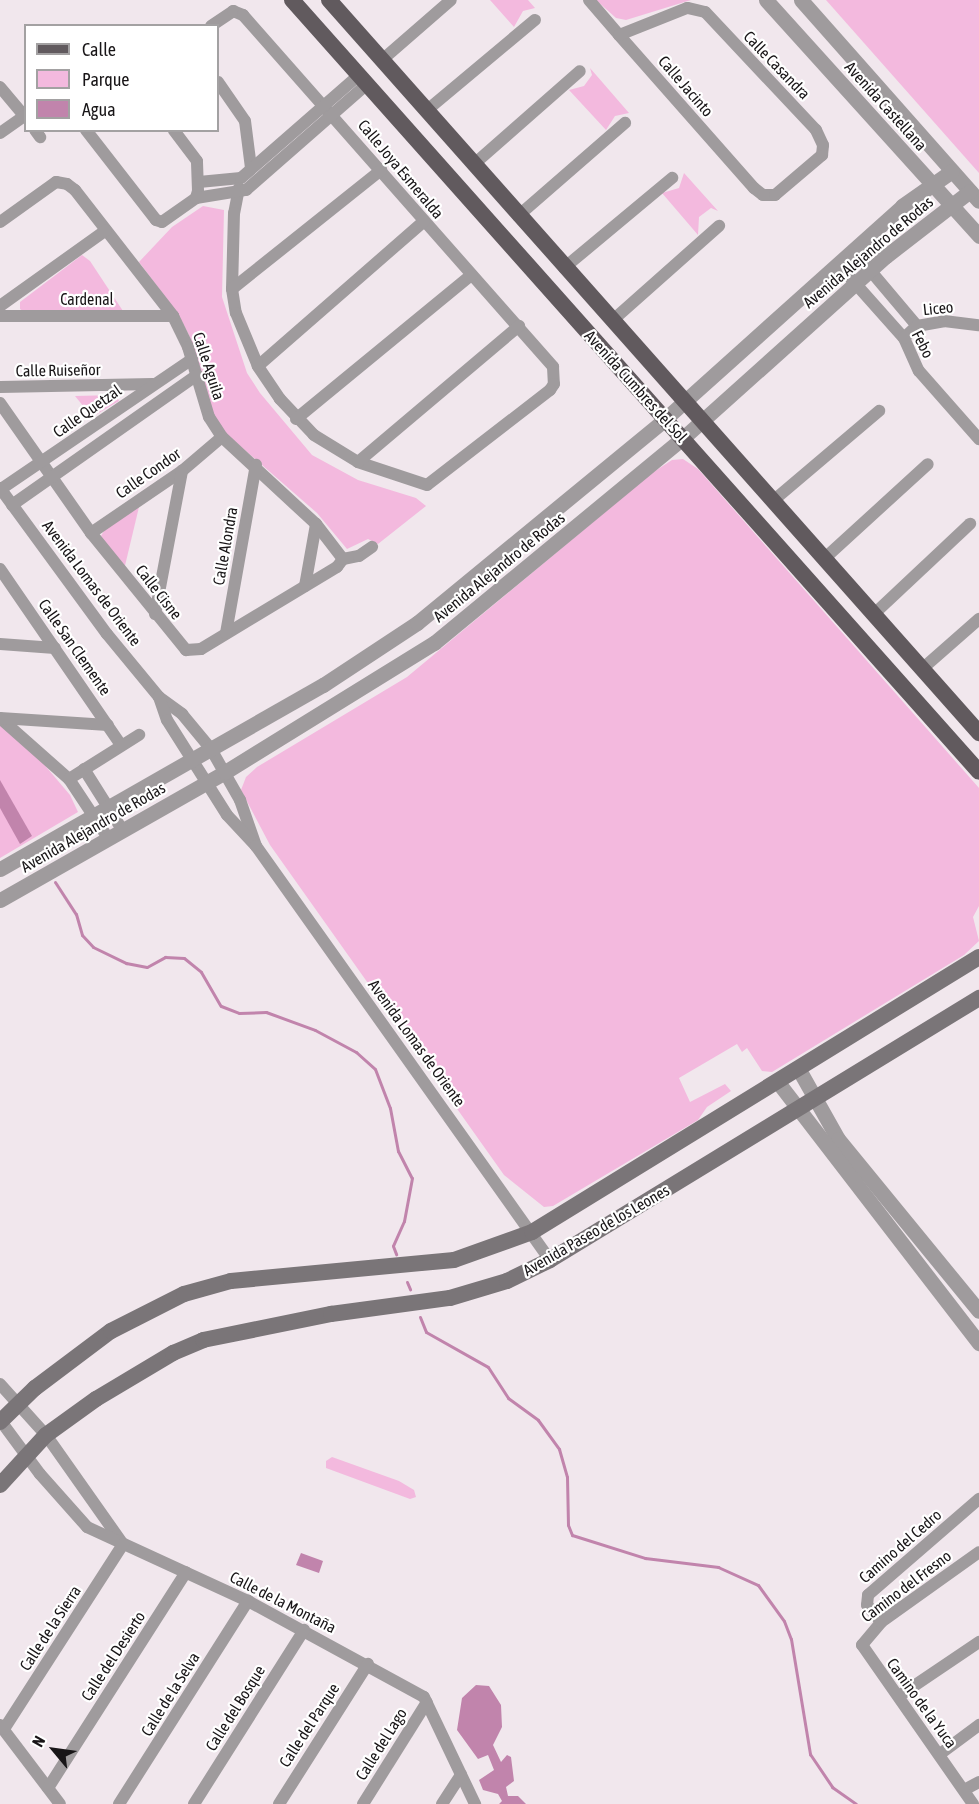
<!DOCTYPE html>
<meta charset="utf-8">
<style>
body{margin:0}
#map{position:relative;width:979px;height:1804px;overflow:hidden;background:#f1e7ed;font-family:"Asap Condensed",sans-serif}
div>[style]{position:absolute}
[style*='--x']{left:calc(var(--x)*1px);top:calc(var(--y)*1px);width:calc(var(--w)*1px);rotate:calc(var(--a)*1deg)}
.green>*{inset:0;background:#f3b9de}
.water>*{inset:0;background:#c184ac}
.stream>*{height:3px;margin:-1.5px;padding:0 1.5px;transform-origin:1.5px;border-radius:1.5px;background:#c184ac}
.minor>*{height:12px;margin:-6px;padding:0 6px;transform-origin:6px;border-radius:6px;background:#9f9b9d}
.tertiary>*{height:15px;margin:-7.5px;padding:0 7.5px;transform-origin:7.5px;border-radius:7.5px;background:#9f9b9d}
.secondary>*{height:16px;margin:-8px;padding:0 8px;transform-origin:8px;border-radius:8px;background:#7a7578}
.primary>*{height:16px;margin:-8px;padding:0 8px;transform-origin:8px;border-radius:8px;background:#615a5e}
span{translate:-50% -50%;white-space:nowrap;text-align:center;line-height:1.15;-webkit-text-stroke:4.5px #fff;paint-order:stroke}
.street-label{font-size:16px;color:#181517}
.legend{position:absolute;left:24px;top:24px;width:195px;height:108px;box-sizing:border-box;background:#fff;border:2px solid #a3a1a2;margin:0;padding:8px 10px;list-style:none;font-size:18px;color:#181517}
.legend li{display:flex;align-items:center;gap:12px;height:30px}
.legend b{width:30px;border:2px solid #a3a1a2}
.north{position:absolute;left:24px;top:1720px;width:60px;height:60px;-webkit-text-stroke:4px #fff;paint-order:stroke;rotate:299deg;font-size:16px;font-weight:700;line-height:24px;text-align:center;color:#181517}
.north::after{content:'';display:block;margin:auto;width:21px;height:27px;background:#181517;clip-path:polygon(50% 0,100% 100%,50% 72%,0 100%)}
</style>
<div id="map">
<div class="green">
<div style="clip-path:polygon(490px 0,528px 0,535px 8px,523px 11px,514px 27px)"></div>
<div style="clip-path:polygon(596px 0,691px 0,626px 20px,616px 18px)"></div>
<div style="clip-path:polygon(826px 0,979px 0,979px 173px)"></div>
<div style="clip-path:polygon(590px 68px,629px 113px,615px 116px,606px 130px,569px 90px,584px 86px,592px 75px)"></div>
<div style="clip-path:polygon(684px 173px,718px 211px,711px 208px,699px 217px,698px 235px,662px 193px,679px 188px)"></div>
<div style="clip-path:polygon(203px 206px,224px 210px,222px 297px,247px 373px,260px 393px,312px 455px,358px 480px,416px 498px,426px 506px,378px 544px,368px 539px,347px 549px,317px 513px,216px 425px,189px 335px,178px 314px,139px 262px,172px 227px)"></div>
<div style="clip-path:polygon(82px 255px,90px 261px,123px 311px,24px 312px,20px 309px,20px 302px)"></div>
<div style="clip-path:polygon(116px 395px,119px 401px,92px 417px,75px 396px)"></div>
<div style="clip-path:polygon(683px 459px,698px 469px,979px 788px,979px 906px,973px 917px,979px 941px,964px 955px,772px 1072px,762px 1071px,747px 1048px,742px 1052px,737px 1044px,679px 1078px,690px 1102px,725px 1084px,731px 1091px,707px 1107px,698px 1120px,553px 1206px,544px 1207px,504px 1175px,270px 845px,241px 790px,246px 777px,257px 767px,407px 677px,652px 473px,672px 460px)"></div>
<div style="clip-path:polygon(139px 507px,123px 574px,101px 536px,105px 529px)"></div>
<div style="clip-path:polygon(0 724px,31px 749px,70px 795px,78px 812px,0 858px)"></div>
<div style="clip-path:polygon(332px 1457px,399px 1481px,414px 1490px,416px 1497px,410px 1499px,326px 1468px,326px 1461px)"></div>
</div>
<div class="water">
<div style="clip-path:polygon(0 780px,32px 836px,20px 844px,0 808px)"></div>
<div style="clip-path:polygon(301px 1553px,323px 1561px,319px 1573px,296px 1565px)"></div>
<div style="clip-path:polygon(476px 1685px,489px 1686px,501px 1705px,502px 1727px,493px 1745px,501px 1762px,507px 1755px,511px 1757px,514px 1781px,506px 1787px,508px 1796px,518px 1796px,526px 1804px,499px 1804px,502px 1801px,498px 1794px,483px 1790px,479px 1780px,494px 1770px,488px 1755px,478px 1759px,457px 1730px,462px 1698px)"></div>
</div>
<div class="stream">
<div style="--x:41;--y:860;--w:3;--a:72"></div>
<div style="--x:55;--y:882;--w:38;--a:57"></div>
<div style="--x:76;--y:914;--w:22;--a:74"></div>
<div style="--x:82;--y:935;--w:16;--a:47"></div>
<div style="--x:93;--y:947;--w:37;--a:26"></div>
<div style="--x:126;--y:963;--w:21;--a:11"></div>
<div style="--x:147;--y:967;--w:21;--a:-29"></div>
<div style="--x:165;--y:957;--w:19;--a:3"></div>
<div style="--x:184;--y:958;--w:22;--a:39"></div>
<div style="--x:201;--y:972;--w:39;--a:60"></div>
<div style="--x:221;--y:1006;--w:19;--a:21"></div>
<div style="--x:239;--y:1013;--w:27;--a:-2"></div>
<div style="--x:266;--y:1012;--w:52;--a:20.2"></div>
<div style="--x:315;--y:1030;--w:47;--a:28.2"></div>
<div style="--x:356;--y:1052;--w:25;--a:42"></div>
<div style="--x:375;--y:1069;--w:42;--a:69"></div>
<div style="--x:390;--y:1108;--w:44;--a:79.5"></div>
<div style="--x:398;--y:1151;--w:30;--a:63"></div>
<div style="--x:412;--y:1178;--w:44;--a:100.5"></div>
<div style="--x:404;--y:1221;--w:27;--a:114"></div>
<div style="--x:393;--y:1246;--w:9;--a:69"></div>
<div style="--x:407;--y:1282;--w:8;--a:67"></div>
<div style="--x:420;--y:1317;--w:16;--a:68"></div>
<div style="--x:426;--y:1332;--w:71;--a:29.4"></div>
<div style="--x:488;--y:1367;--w:37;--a:57"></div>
<div style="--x:508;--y:1398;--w:37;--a:36"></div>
<div style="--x:538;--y:1420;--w:36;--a:54"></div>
<div style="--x:559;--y:1449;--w:29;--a:74"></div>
<div style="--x:567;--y:1477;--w:48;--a:88.8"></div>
<div style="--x:568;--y:1525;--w:11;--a:68"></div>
<div style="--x:572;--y:1535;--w:77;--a:17.5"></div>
<div style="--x:645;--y:1558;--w:74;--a:7"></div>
<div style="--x:718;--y:1567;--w:44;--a:24.2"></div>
<div style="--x:758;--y:1585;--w:44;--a:54.2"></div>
<div style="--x:784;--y:1621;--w:19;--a:69"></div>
<div style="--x:791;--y:1639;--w:117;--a:80.6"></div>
<div style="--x:810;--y:1754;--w:40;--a:56"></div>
<div style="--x:832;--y:1787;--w:29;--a:35"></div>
</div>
<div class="minor">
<div style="--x:589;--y:0;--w:46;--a:49.4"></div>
<div style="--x:619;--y:35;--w:204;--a:48.6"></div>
<div style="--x:754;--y:188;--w:11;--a:38"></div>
<div style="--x:763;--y:195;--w:12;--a:0"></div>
<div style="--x:775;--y:195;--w:62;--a:-40.4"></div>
<div style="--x:822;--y:155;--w:10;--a:-84"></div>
<div style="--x:823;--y:145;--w:17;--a:-115"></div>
<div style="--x:816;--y:130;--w:162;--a:-133.2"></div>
<div style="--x:705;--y:12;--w:18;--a:-167"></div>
<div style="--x:687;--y:8;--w:73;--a:158.3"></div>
<div style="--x:211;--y:26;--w:27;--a:-34"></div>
<div style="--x:233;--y:11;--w:11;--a:22"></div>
<div style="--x:243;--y:15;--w:469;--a:48.6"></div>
<div style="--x:553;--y:367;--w:17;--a:87"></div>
<div style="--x:554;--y:384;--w:7;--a:124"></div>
<div style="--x:550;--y:390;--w:155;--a:142.3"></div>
<div style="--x:427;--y:485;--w:73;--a:-161.6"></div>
<div style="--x:358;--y:462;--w:52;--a:-148.5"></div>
<div style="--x:314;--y:435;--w:50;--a:-133.4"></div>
<div style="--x:280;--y:399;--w:40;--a:-124"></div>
<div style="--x:258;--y:366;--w:220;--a:-41.1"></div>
<div style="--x:382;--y:60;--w:91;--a:-41"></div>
<div style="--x:218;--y:82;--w:47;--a:55.3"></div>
<div style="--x:245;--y:121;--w:47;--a:82.7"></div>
<div style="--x:0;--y:87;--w:40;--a:50"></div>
<div style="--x:426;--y:111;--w:142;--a:-39.9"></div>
<div style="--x:35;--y:130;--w:9;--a:54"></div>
<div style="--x:86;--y:130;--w:114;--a:52.1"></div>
<div style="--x:156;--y:220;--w:6;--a:18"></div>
<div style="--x:162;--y:222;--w:42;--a:-35.2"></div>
<div style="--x:196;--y:198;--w:7;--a:-74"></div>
<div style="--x:198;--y:191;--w:30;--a:-92"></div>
<div style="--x:197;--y:161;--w:39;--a:-127"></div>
<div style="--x:0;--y:133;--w:29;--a:-35"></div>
<div style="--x:473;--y:165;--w:142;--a:-41.3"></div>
<div style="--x:199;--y:182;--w:42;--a:-5.4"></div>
<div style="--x:241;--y:178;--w:157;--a:-41.1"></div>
<div style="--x:239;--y:188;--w:25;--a:101"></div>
<div style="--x:234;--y:213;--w:76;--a:91.5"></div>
<div style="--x:232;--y:289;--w:24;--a:81"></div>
<div style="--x:236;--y:313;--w:57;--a:67.5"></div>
<div style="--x:196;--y:198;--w:51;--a:-9.1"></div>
<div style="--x:246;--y:190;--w:161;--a:-41.2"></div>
<div style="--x:518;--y:216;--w:142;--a:-41"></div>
<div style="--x:0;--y:222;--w:69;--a:-35.5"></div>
<div style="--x:56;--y:182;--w:11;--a:10"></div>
<div style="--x:67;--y:184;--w:10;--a:37"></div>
<div style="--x:75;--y:190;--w:160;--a:52.1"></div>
<div style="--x:173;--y:316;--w:34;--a:64"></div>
<div style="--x:188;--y:347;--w:73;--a:73.3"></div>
<div style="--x:209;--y:417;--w:24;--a:57"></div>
<div style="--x:222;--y:437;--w:128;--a:42.8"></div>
<div style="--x:316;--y:524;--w:44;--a:52.4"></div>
<div style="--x:853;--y:250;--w:99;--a:49.9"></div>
<div style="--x:838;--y:264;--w:99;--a:48.3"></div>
<div style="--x:904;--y:338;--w:36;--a:66"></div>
<div style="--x:919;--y:371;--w:91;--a:48.6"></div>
<div style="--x:564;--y:268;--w:141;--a:-39.8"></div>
<div style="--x:232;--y:289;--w:191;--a:-38.6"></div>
<div style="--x:0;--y:306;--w:130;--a:-35.6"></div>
<div style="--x:0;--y:316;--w:173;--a:0"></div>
<div style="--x:613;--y:320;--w:142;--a:-41.6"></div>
<div style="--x:904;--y:338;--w:18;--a:-43"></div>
<div style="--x:917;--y:326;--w:27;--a:-10"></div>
<div style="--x:944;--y:321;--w:35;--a:7"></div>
<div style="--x:0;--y:387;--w:153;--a:-1.1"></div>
<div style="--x:0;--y:403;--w:159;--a:55"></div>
<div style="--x:91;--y:533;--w:151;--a:50.9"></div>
<div style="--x:186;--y:650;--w:15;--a:-4"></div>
<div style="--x:201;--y:649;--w:159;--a:-31.1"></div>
<div style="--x:337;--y:567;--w:10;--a:-53"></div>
<div style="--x:296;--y:419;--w:227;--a:-39.4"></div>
<div style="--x:358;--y:462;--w:211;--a:-40.2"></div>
<div style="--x:0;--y:488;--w:181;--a:53.8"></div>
<div style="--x:107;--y:634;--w:82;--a:50.5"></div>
<div style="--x:159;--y:697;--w:29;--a:36"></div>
<div style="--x:182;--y:714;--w:45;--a:50.4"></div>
<div style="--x:211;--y:749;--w:59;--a:60.4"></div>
<div style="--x:240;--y:800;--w:49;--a:70.8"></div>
<div style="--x:1;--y:489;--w:231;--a:-34.2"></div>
<div style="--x:774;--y:500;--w:138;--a:-40.3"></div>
<div style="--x:12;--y:505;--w:226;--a:-35.1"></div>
<div style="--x:91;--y:533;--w:110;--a:-34.3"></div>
<div style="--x:182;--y:471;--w:52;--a:-40.4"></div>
<div style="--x:825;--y:558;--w:139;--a:-42.4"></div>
<div style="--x:343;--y:559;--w:16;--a:-11"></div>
<div style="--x:359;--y:556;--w:16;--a:-35"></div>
<div style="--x:0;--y:569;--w:214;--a:55.5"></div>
<div style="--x:305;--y:586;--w:63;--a:-79.9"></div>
<div style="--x:155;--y:614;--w:146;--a:-79.3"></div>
<div style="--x:874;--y:614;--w:132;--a:-43.2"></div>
<div style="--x:226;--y:633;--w:171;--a:-79.9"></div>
<div style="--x:0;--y:644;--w:55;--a:4.2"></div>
<div style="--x:922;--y:669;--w:76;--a:-41.3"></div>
<div style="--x:159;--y:697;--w:24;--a:71"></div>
<div style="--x:167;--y:720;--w:112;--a:57.7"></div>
<div style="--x:227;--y:815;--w:42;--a:46.9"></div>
<div style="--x:256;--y:846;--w:508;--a:54.62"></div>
<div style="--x:0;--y:718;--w:92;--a:41.5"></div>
<div style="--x:69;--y:779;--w:71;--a:56.5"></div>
<div style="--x:0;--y:718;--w:108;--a:3.7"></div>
<div style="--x:84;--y:769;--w:73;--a:57.8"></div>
<div style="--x:69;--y:779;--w:83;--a:-32.2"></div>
<div style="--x:0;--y:1384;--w:69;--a:48"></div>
<div style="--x:46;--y:1435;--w:133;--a:54.8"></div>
<div style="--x:0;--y:1420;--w:67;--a:53.5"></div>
<div style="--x:40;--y:1474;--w:71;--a:48.4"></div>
<div style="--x:87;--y:1527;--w:177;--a:24.7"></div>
<div style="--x:248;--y:1601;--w:200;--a:28.6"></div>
<div style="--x:424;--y:1697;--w:119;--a:64.5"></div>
<div style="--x:881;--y:1622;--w:22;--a:-129"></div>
<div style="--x:867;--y:1605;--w:10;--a:-84"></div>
<div style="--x:868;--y:1595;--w:147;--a:-40.9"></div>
<div style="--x:899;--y:1696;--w:97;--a:-34"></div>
<div style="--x:0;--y:1725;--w:99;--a:52.8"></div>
<div style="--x:4;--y:1729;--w:220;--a:-57.2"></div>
<div style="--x:940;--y:1754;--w:49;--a:-36.6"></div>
<div style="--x:48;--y:1788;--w:256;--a:-57.4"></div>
<div style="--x:964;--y:1790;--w:17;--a:-28"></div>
<div style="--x:119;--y:1804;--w:241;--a:-57.6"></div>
<div style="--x:194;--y:1804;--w:206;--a:-57.7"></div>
<div style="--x:279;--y:1804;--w:166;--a:-57.6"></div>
<div style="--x:363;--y:1804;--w:120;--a:-57.9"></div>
<div style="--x:442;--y:1804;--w:35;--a:-57"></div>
<div style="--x:973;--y:1804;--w:194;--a:-124.9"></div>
<div style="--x:862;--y:1645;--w:30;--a:-50"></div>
<div style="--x:881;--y:1622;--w:120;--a:-35.5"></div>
</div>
<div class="tertiary">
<div style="--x:766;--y:0;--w:318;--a:47.9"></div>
<div style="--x:801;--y:0;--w:268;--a:48.5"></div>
<div style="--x:0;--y:869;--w:372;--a:-29.7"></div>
<div style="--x:323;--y:685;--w:113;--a:-33.4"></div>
<div style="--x:417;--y:623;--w:321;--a:-39.4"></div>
<div style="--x:665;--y:419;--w:319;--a:-41.9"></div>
<div style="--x:902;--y:206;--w:61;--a:-35"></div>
<div style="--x:0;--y:900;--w:259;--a:-29.6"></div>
<div style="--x:225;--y:772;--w:246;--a:-31.7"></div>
<div style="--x:434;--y:643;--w:323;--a:-39.5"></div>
<div style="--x:683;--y:438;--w:273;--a:-41.9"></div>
<div style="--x:886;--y:256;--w:106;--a:-37.7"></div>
<div style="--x:798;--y:1068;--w:81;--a:60.6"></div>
<div style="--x:838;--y:1139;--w:222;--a:50.7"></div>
<div style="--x:777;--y:1081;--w:331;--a:52.4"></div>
</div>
<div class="secondary">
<div style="--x:0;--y:1422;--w:49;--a:-44.2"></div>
<div style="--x:35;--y:1388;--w:95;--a:-36.9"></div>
<div style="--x:111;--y:1331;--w:82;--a:-26.9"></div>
<div style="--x:184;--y:1294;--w:49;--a:-15.5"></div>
<div style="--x:231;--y:1281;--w:224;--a:-5.4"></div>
<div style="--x:454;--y:1260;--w:83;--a:-19.7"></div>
<div style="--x:532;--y:1232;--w:525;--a:-31.6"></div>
<div style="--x:0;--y:1485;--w:68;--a:-47.4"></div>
<div style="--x:46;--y:1435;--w:62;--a:-35.8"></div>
<div style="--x:96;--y:1399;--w:90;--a:-30.9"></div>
<div style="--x:173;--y:1353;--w:33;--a:-23"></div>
<div style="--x:203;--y:1340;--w:131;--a:-11.5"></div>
<div style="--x:331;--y:1314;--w:120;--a:-7.7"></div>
<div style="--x:450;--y:1298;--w:59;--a:-16.6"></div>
<div style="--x:507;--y:1281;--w:48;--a:-26"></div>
<div style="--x:550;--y:1260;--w:503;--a:-31.41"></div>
</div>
<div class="primary">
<div style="--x:292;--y:0;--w:1033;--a:48.33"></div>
<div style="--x:329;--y:0;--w:980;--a:48.43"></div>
</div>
<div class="street-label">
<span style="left:777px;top:65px;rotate:46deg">Calle Casandra</span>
<span style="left:686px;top:86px;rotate:49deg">Calle Jacinto</span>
<span style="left:886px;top:106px;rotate:48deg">Avenida Castellana</span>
<span style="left:401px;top:169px;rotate:50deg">Calle Joya Esmeralda</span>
<span style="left:868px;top:252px;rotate:-40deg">Avenida Alejandro de Rodas</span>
<span style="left:87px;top:299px">Cardenal</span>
<span style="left:938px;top:308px;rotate:-6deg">Liceo</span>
<span style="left:923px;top:344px;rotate:63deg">Febo</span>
<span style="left:209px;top:366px;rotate:72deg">Calle Aguila</span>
<span style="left:58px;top:370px;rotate:-1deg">Calle Ruiseñor</span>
<span style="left:636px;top:386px;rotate:48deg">Avenida Cumbres del Sol</span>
<span style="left:87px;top:411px;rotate:-35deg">Calle Quetzal</span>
<span style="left:148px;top:473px;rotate:-35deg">Calle Condor</span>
<span style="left:225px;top:546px;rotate:-80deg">Calle Alondra</span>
<span style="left:499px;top:567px;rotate:-39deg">Avenida Alejandro de Rodas</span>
<span style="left:92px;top:583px;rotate:53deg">Avenida Lomas de Oriente</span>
<span style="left:159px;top:592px;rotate:52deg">Calle Cisne</span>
<span style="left:75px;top:647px;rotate:55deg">Calle San Clemente</span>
<span style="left:93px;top:827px;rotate:-30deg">Avenida Alejandro de Rodas</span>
<span style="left:417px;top:1043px;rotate:54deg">Avenida Lomas de Oriente</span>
<span style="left:596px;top:1230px;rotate:-30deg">Avenida Paseo de los Leones</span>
<span style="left:900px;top:1546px;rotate:-41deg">Camino del Cedro</span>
<span style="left:906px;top:1586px;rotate:-37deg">Camino del Fresno</span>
<span style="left:283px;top:1602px;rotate:27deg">Calle de la Montaña</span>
<span style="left:50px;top:1628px;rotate:-57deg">Calle de la Sierra</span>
<span style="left:113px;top:1656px;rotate:-57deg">Calle del Desierto</span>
<span style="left:170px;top:1694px;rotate:-58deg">Calle de la Selva</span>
<span style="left:922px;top:1703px;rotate:54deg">Camino de la Yuca</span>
<span style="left:235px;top:1708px;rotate:-58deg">Calle del Bosque</span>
<span style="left:309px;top:1725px;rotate:-57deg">Calle del Parque</span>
<span style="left:381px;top:1744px;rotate:-58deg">Calle del Lago</span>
</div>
<ul class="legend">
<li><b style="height:8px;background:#615a5e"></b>Calle</li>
<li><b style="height:16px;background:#f3b9de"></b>Parque</li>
<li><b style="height:16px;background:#c184ac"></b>Agua</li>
</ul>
<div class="north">N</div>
</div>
